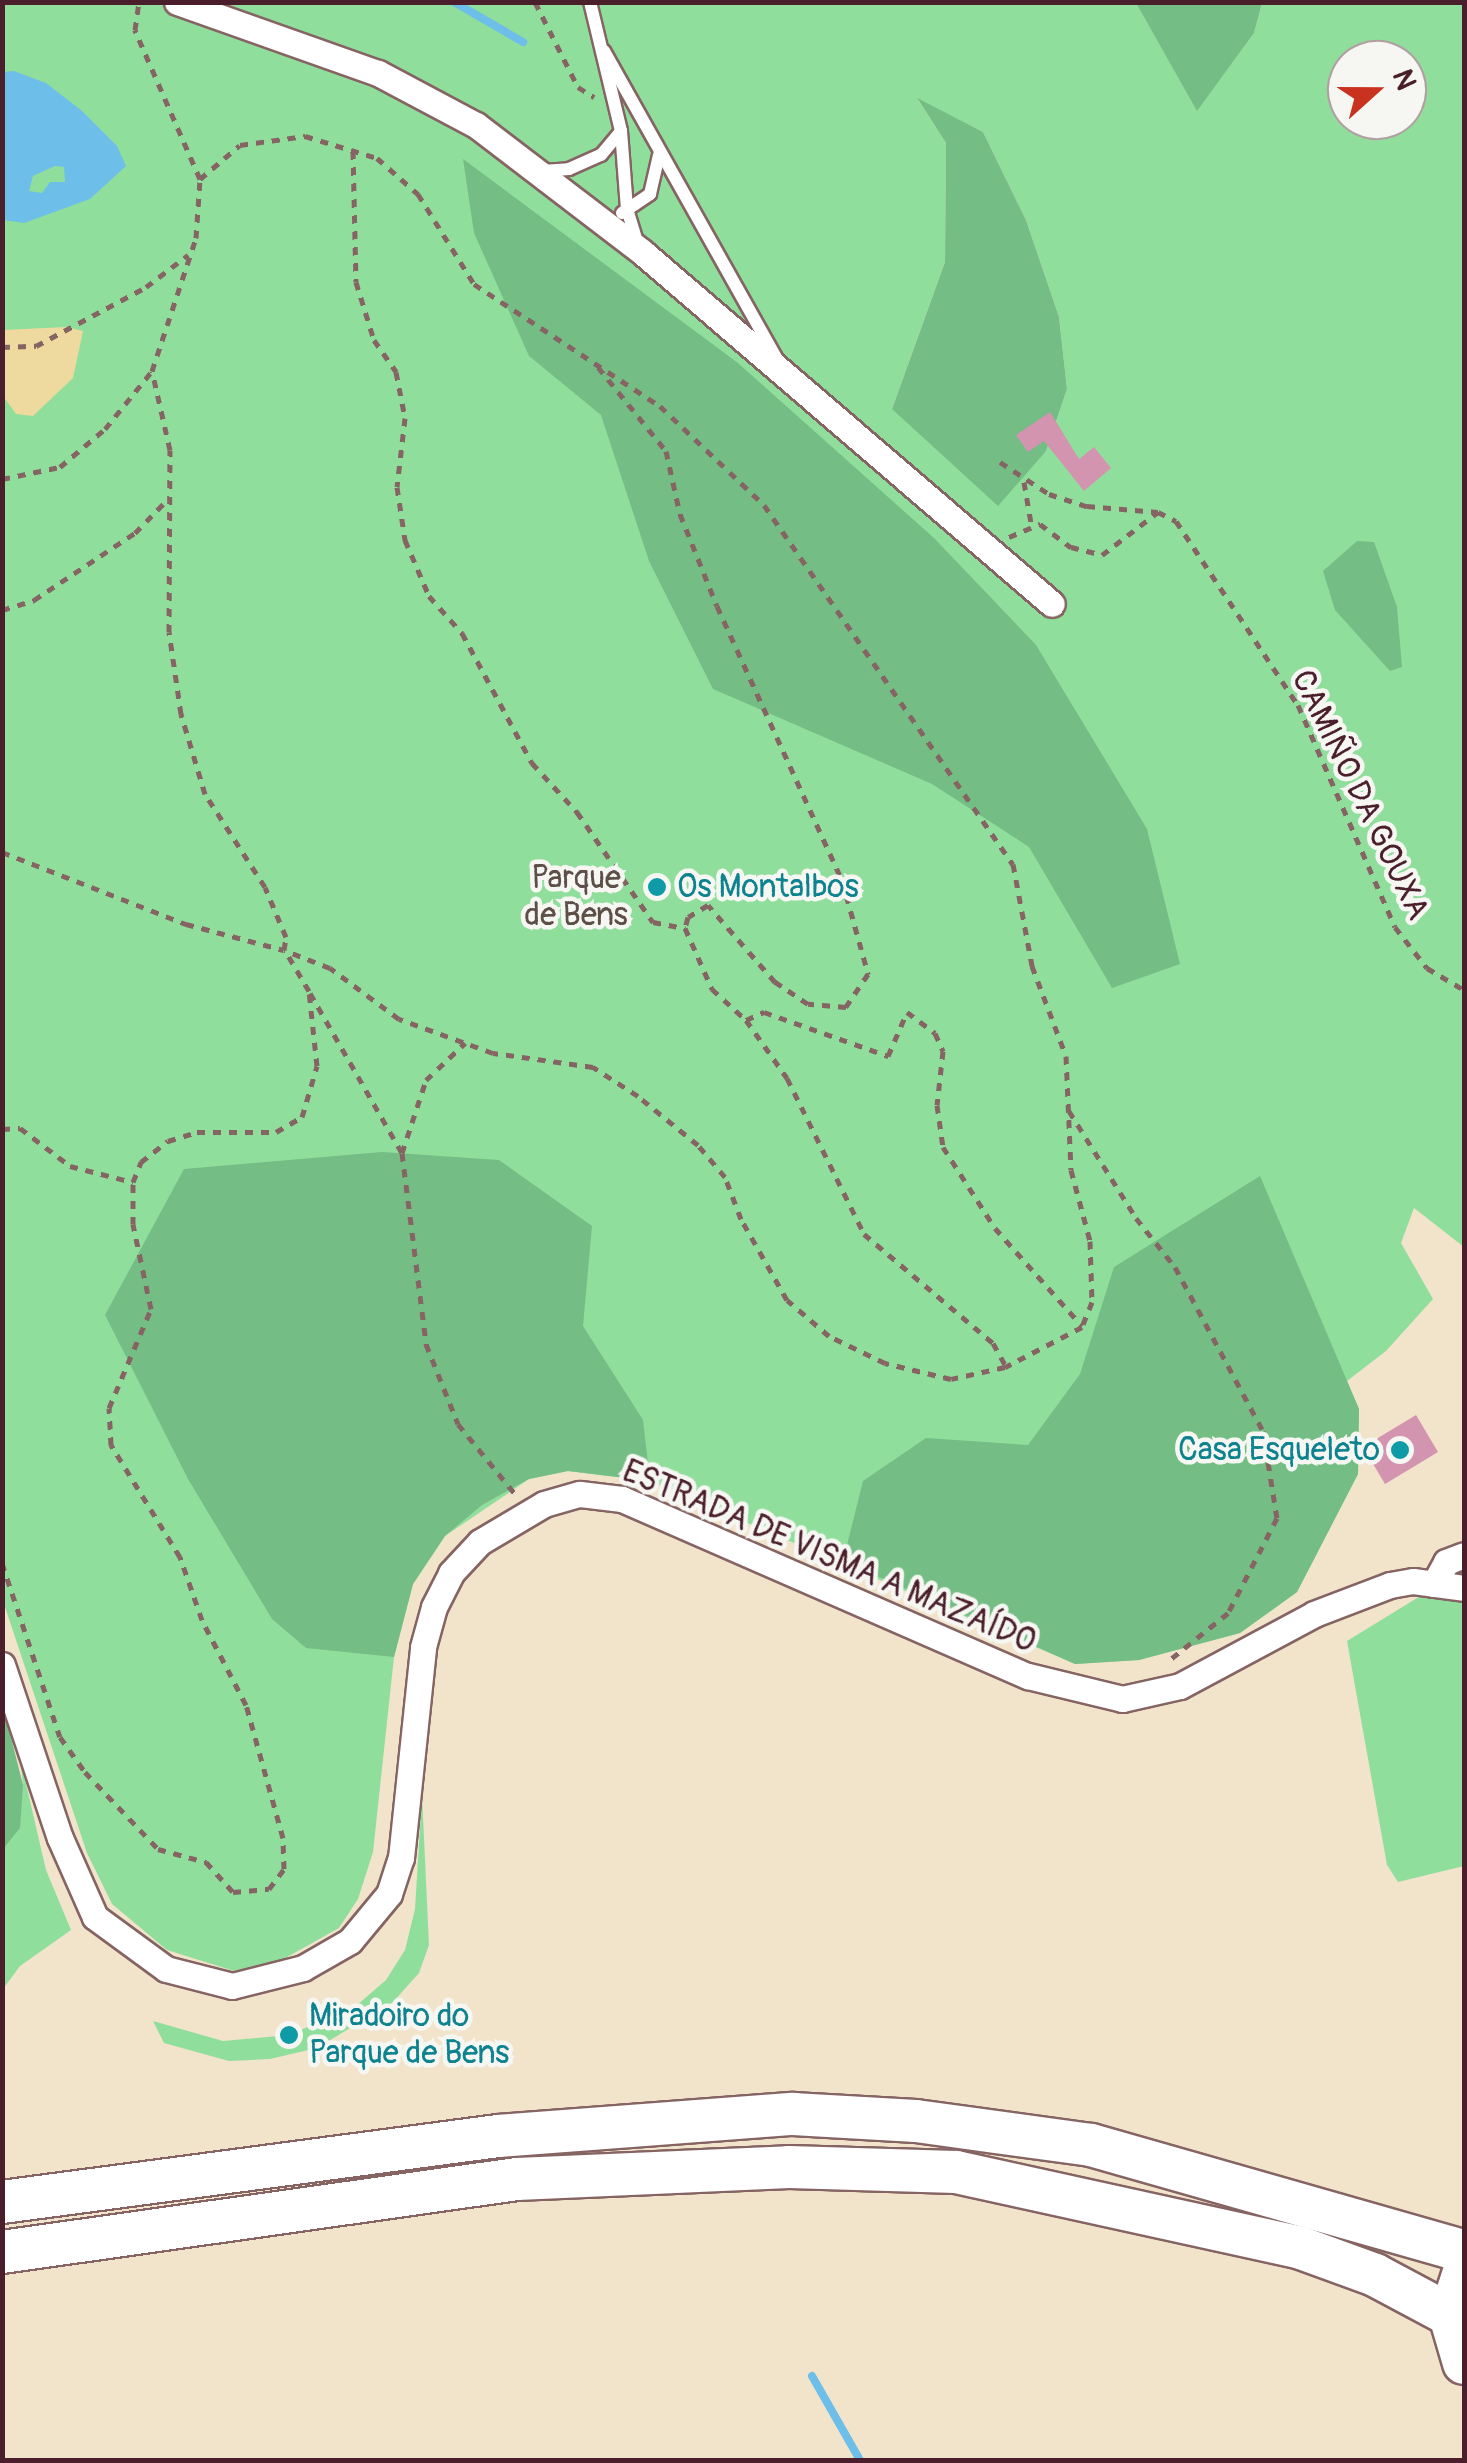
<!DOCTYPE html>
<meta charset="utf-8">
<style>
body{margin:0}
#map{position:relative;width:1467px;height:2463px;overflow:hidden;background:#f2e3cb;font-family:Pangolin,sans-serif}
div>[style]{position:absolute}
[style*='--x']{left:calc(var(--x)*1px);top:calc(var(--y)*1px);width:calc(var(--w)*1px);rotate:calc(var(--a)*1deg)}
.green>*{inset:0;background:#90de9c}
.forest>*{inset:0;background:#74bd84}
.sand>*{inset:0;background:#eeda9e}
.water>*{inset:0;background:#6dbfe9}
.stream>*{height:8px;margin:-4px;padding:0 4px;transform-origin:4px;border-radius:4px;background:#6dbfe9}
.building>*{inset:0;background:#d394b0}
.path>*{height:5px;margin-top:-2.5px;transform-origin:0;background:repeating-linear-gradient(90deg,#856463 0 8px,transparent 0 16px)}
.roads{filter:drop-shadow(2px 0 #856463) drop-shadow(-2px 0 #856463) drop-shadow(0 2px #856463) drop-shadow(0 -2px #856463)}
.service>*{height:12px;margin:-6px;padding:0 6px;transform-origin:6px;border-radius:6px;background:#fff}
.minor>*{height:25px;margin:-12.5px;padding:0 12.5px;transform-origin:12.5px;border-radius:12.5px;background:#fff}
.trunk>*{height:42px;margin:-21px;padding:0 21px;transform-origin:21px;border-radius:21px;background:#fff}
.dots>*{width:28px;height:28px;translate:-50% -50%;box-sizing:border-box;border:5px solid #f6f6f2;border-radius:50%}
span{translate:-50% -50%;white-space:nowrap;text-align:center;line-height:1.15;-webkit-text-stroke:9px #f6f6f2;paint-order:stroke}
.street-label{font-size:32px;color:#4a1f2b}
.park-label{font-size:32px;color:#5c4f47}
.culture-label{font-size:32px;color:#0d838f}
.left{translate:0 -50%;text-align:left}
.right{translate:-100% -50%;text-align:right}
.frame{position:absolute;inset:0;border:5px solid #4a1f2b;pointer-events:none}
.north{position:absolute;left:1327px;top:40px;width:100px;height:100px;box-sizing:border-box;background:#f6f6f2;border:2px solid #b1a0a2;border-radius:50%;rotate:69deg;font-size:28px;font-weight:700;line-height:40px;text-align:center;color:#4a1f2b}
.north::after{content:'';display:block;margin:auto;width:35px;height:45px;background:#c8321e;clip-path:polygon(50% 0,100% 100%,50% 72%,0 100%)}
</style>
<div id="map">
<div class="green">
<div style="clip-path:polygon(evenodd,2px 3px,1136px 3px,1197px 110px,1254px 33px,1262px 3px,1464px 3px,1464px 1247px,1414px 1208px,1401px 1243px,1433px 1299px,1386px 1351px,1347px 1381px,1359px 1409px,1358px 1474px,1297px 1592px,1240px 1633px,1139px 1660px,1075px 1664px,650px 1481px,568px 1471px,529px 1479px,445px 1536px,413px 1584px,394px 1657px,373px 1852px,358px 1899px,339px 1928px,271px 1966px,234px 1971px,167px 1950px,112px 1904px,87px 1853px,3px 1601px,2px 3px,1347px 60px,1407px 60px,1407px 120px,1347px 120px,1347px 60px,2px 3px,918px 100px,983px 132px,1026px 220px,1059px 317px,1067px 389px,1046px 451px,892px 409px,945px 262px,946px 143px,918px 100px)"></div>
<div style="clip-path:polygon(1422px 1595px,1464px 1599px,1464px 1866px,1398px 1882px,1387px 1865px,1347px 1641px)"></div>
<div style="clip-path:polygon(20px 1758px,46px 1870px,71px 1930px,20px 1966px,3px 1989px,3px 1849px,23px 1785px)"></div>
<div style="clip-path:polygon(422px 1795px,429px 1945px,419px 1973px,393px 2002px,317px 2048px,270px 2059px,229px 2061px,164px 2043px,153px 2021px,223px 2041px,289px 2035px,356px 2006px,386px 1980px,405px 1950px,415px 1909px)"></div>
</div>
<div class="forest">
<div style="clip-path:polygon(1136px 3px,1262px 3px,1254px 33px,1197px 111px)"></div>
<div style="clip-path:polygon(917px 98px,983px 132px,1026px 220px,1059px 317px,1067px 389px,1046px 451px,998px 506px,892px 409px,945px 262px,946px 143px)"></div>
<div style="clip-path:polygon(463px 159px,738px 363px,934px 538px,1036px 645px,1147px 829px,1180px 964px,1112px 988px,1029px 847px,932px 784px,713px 689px,649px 561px,601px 415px,529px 356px,474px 233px)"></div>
<div style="clip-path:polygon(1357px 541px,1374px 542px,1397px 607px,1402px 667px,1390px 671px,1335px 610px,1323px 571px)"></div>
<div style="clip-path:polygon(382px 1152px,499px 1160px,592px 1226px,583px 1326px,643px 1420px,650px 1481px,568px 1471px,529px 1479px,482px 1505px,445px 1536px,413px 1584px,394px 1657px,306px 1648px,272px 1619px,188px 1479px,105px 1315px,184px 1169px)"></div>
<div style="clip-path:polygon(1260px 1176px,1359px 1409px,1358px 1474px,1297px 1592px,1240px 1633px,1139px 1660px,1075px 1664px,843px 1561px,863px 1481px,926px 1438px,1028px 1445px,1080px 1374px,1114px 1267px)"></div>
<div style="clip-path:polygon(2px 1702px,23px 1785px,20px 1828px,3px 1849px)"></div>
</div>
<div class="sand">
<div style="clip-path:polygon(66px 327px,83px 331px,73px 378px,33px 416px,16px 414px,3px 396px,3px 330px)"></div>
</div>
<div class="water">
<div style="clip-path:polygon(evenodd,14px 71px,46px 83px,82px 111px,117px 146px,126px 166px,90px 199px,24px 223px,3px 220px,3px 72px,14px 71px,55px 166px,64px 167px,65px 182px,50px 182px,42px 193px,29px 191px,33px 176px,55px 166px)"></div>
</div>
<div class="stream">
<div style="--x:454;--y:2;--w:80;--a:30.1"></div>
<div style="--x:812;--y:2376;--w:97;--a:60.3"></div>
</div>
<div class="building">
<div style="clip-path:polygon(1050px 412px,1079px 459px,1094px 447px,1111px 468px,1084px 491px,1044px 441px,1028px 452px,1016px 435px)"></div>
<div style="clip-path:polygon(1416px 1415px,1438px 1452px,1385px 1484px,1363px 1447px)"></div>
</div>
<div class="path">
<div style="--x:535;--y:2;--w:95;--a:63.2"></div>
<div style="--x:578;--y:87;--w:19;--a:32"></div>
<div style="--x:353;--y:151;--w:131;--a:88.7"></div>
<div style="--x:356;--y:282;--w:61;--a:72.8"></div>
<div style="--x:374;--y:340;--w:39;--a:55"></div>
<div style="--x:396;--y:372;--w:47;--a:78.9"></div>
<div style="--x:405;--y:418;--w:69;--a:96.6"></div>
<div style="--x:397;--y:487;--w:54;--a:81.4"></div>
<div style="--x:405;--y:540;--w:61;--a:66.8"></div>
<div style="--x:429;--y:596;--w:50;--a:48.3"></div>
<div style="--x:462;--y:633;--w:148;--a:61.7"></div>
<div style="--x:532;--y:763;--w:67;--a:47.4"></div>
<div style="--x:577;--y:812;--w:134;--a:55.4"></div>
<div style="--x:653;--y:922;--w:33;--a:11"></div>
<div style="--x:200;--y:179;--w:52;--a:-40.4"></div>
<div style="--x:240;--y:145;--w:66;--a:-7.9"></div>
<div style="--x:305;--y:136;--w:75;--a:17"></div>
<div style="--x:377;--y:158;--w:55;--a:41.3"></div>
<div style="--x:418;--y:194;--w:106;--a:58.1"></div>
<div style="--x:474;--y:284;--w:222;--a:33.3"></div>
<div style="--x:660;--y:406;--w:144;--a:43.6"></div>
<div style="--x:764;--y:505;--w:437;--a:55.3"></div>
<div style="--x:1013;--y:864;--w:104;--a:79.4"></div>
<div style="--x:1032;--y:966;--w:96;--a:69.3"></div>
<div style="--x:1066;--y:1056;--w:114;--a:87.5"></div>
<div style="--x:1071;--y:1170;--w:73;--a:75"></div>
<div style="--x:1090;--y:1241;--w:61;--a:88.1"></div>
<div style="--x:1092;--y:1302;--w:27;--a:112"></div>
<div style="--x:1082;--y:1327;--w:87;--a:152.5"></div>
<div style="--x:1005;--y:1367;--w:55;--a:167.5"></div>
<div style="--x:951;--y:1379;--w:68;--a:-166.4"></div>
<div style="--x:885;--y:1363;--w:62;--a:-154.3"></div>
<div style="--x:829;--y:1336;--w:55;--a:-139.4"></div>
<div style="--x:787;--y:1300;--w:93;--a:-119.6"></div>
<div style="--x:741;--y:1219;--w:45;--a:-110.9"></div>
<div style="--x:725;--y:1177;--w:42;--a:-130.2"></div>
<div style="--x:698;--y:1145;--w:77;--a:-140.8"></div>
<div style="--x:638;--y:1096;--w:54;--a:-147.2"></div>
<div style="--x:593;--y:1067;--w:101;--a:-172"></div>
<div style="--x:493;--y:1053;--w:100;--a:-160.1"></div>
<div style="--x:399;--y:1019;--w:86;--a:-143.5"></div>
<div style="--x:330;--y:968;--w:49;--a:-158.6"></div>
<div style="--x:2;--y:347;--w:34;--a:-2"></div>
<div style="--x:36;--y:346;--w:125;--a:-28.2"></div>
<div style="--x:146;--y:287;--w:53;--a:-37.3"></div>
<div style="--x:598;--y:367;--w:108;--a:51"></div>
<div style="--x:666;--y:451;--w:65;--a:77.5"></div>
<div style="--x:680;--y:514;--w:99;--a:68.1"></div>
<div style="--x:717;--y:606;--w:301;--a:65.5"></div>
<div style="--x:842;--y:880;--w:98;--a:74.5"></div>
<div style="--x:868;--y:974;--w:40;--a:124"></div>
<div style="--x:846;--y:1007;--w:38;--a:-175"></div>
<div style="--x:808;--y:1004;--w:40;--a:-146"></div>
<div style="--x:775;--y:982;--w:102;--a:-131"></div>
<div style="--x:708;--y:905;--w:23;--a:149"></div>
<div style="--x:688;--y:917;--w:11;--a:105"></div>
<div style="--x:685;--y:928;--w:67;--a:66.1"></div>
<div style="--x:712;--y:989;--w:46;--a:42.4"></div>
<div style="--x:746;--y:1020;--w:71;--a:54.7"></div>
<div style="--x:787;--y:1078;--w:174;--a:63.7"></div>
<div style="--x:864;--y:1234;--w:169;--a:40.2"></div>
<div style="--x:993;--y:1343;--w:25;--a:61"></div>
<div style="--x:1000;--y:462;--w:59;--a:33.1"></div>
<div style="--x:1049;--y:494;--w:40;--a:18"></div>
<div style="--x:1087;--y:506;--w:71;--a:4.8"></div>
<div style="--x:1158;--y:512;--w:20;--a:27"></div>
<div style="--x:1176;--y:521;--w:221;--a:56.5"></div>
<div style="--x:1298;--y:705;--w:242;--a:66.4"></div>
<div style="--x:1395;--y:927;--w:52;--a:52"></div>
<div style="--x:1427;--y:968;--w:43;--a:30.7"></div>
<div style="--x:2;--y:479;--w:59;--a:-11.7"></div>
<div style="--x:60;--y:467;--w:59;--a:-40.2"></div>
<div style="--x:105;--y:429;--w:75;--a:-51"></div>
<div style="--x:152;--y:371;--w:140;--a:-71.7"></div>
<div style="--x:196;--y:238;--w:59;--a:-86.1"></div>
<div style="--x:200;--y:179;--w:163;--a:-113.6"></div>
<div style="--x:135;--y:30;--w:28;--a:-82"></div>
<div style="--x:1024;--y:482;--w:42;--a:80.3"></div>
<div style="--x:1009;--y:537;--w:34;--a:-23"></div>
<div style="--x:1040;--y:524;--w:39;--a:37"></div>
<div style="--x:1071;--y:547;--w:32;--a:14"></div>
<div style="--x:1102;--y:555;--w:71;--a:-37.5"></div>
<div style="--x:2;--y:610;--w:34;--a:-17"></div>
<div style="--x:34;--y:600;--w:121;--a:-33.6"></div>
<div style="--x:135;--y:533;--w:46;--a:-45.9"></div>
<div style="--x:2;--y:852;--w:198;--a:21.4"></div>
<div style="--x:186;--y:924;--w:101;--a:14.9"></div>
<div style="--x:284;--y:950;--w:13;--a:-81"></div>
<div style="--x:286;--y:937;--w:54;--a:-112.8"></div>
<div style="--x:265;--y:887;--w:111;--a:-122.8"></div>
<div style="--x:205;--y:794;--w:84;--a:-106.7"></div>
<div style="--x:181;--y:714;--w:83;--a:-98.3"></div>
<div style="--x:169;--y:632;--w:182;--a:-89.7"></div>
<div style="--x:170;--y:450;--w:81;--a:-102.8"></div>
<div style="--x:310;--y:993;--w:185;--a:60.1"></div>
<div style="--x:402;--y:1153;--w:193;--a:82.8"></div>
<div style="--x:426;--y:1344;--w:86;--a:68.2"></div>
<div style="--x:458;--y:1424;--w:90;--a:50.8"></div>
<div style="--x:746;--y:1020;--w:20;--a:-24"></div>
<div style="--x:764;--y:1012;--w:132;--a:19.5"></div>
<div style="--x:888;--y:1056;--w:48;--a:-66.6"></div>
<div style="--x:907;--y:1012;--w:35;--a:37"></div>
<div style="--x:935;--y:1033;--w:20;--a:66"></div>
<div style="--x:943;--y:1051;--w:54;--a:96.3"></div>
<div style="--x:937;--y:1105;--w:42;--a:81.9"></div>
<div style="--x:943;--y:1147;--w:96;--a:57.3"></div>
<div style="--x:995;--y:1228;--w:131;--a:48.4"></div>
<div style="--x:1069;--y:1111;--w:126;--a:57.9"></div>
<div style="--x:1136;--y:1218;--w:63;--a:51.5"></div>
<div style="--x:1175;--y:1267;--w:186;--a:61.8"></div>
<div style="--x:1263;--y:1431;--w:88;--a:80.9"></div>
<div style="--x:1277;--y:1518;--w:107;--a:117.3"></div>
<div style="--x:1228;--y:1613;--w:78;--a:141.2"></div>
<div style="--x:2;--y:1129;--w:18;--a:-3"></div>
<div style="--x:20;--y:1128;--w:63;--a:37.2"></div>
<div style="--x:70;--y:1166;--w:65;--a:14.3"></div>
<div style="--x:402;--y:1153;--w:77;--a:-71.8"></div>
<div style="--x:426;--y:1080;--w:54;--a:-43.5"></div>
<div style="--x:2;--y:1563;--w:183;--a:71.6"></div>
<div style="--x:60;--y:1737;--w:43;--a:54.5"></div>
<div style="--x:85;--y:1772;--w:106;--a:46.5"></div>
<div style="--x:158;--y:1849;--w:50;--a:15.2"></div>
<div style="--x:206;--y:1862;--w:40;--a:48"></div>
<div style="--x:233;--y:1892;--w:36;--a:-5"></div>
<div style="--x:269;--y:1889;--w:25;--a:-53"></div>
<div style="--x:284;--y:1869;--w:31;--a:-92"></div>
<div style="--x:283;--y:1838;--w:138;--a:-105.5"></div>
<div style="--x:246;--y:1705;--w:96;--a:-117.4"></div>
<div style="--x:202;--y:1620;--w:67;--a:-109.2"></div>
<div style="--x:180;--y:1557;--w:132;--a:-121.6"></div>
<div style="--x:111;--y:1445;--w:37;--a:-93"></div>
<div style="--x:109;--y:1408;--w:108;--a:-67"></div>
<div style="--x:151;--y:1309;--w:87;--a:-102"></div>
<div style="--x:133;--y:1224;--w:42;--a:-90"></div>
<div style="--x:133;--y:1182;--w:22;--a:-68"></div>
<div style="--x:141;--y:1162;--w:34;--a:-38"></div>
<div style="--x:168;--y:1141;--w:30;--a:-17"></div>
<div style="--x:197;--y:1132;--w:79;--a:0"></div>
<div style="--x:276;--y:1132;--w:30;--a:-30"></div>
<div style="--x:302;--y:1117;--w:53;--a:-73.6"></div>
<div style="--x:317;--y:1066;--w:75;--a:-96.1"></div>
<div style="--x:309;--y:991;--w:45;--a:-120.5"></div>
</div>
<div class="roads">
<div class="service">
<div style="--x:604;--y:51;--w:352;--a:60.7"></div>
<div style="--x:621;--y:131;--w:78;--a:85.6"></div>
<div style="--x:627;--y:209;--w:34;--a:73"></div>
<div style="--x:542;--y:171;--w:27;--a:-4"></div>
<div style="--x:569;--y:169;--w:35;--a:-24"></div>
<div style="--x:601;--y:155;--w:31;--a:-50"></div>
<div style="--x:621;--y:131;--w:133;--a:-103.5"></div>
<div style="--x:622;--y:213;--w:34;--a:-34"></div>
<div style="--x:650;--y:194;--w:40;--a:-77"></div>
</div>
<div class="minor">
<div style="--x:177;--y:2;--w:213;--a:19.5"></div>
<div style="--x:378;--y:73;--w:111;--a:28"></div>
<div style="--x:476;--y:125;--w:209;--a:37.4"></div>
<div style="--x:642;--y:252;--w:540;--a:40.65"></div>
<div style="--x:1434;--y:1584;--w:25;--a:-61"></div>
<div style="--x:1446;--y:1562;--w:19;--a:-21"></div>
<div style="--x:2;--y:1665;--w:182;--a:71.5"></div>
<div style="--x:60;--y:1838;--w:86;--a:66.1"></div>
<div style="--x:95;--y:1917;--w:88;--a:36.2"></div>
<div style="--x:166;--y:1969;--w:68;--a:14.4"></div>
<div style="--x:232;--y:1986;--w:73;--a:-14.2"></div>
<div style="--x:303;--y:1968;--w:54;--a:-29.9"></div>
<div style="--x:350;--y:1941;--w:61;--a:-50.3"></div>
<div style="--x:389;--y:1894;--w:38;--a:-72"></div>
<div style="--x:401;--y:1858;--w:212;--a:-84"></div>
<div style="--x:423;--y:1647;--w:41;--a:-74.6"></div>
<div style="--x:434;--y:1607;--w:38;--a:-63"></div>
<div style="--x:451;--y:1573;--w:42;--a:-46.9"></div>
<div style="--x:480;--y:1542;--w:74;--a:-30.7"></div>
<div style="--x:544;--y:1504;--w:37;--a:-16"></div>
<div style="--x:580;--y:1494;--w:42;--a:6.8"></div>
<div style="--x:622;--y:1499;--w:443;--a:23.6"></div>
<div style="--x:1028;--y:1676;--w:97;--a:13.7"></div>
<div style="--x:1122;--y:1699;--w:59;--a:-12.6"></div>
<div style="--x:1180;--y:1686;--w:152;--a:-28.2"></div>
<div style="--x:1314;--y:1614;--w:81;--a:-20.9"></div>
<div style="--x:1390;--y:1585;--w:23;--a:-10"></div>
<div style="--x:1413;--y:1581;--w:51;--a:7.8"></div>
</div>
<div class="trunk">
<div style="--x:2;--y:2202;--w:500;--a:-7.58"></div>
<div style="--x:498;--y:2136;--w:296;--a:-4.3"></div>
<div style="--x:793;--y:2114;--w:123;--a:3.3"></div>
<div style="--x:916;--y:2121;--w:177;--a:7.8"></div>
<div style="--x:1091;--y:2145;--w:388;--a:15.9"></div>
<div style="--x:2;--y:2252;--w:520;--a:-8.07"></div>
<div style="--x:517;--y:2179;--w:272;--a:-2.5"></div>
<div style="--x:789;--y:2167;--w:167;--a:1.7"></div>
<div style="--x:956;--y:2172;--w:353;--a:12.4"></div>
<div style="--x:1301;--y:2248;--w:79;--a:20"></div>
<div style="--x:1375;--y:2275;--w:85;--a:28.1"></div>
<div style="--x:1464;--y:2272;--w:45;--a:108"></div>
<div style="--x:1450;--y:2315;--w:50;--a:73.7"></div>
</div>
</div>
<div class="dots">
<div style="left:657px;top:887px;background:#0f9aa8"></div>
<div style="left:1400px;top:1450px;background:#0f9aa8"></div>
<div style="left:289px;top:2035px;background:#0f9aa8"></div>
</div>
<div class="street-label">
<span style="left:1360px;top:795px;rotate:64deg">CAMIÑO DA GOUXA</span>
<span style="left:829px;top:1557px;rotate:23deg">ESTRADA DE VISMA A MAZAÍDO</span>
</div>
<div class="park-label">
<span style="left:576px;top:897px">Parque<br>de Bens</span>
</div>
<div class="culture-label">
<span class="left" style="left:677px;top:887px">Os Montalbos</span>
<span class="right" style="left:1380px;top:1450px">Casa Esqueleto</span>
<span class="left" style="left:309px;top:2035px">Miradoiro do<br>Parque de Bens</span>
</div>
<div class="frame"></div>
<div class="north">N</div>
</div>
